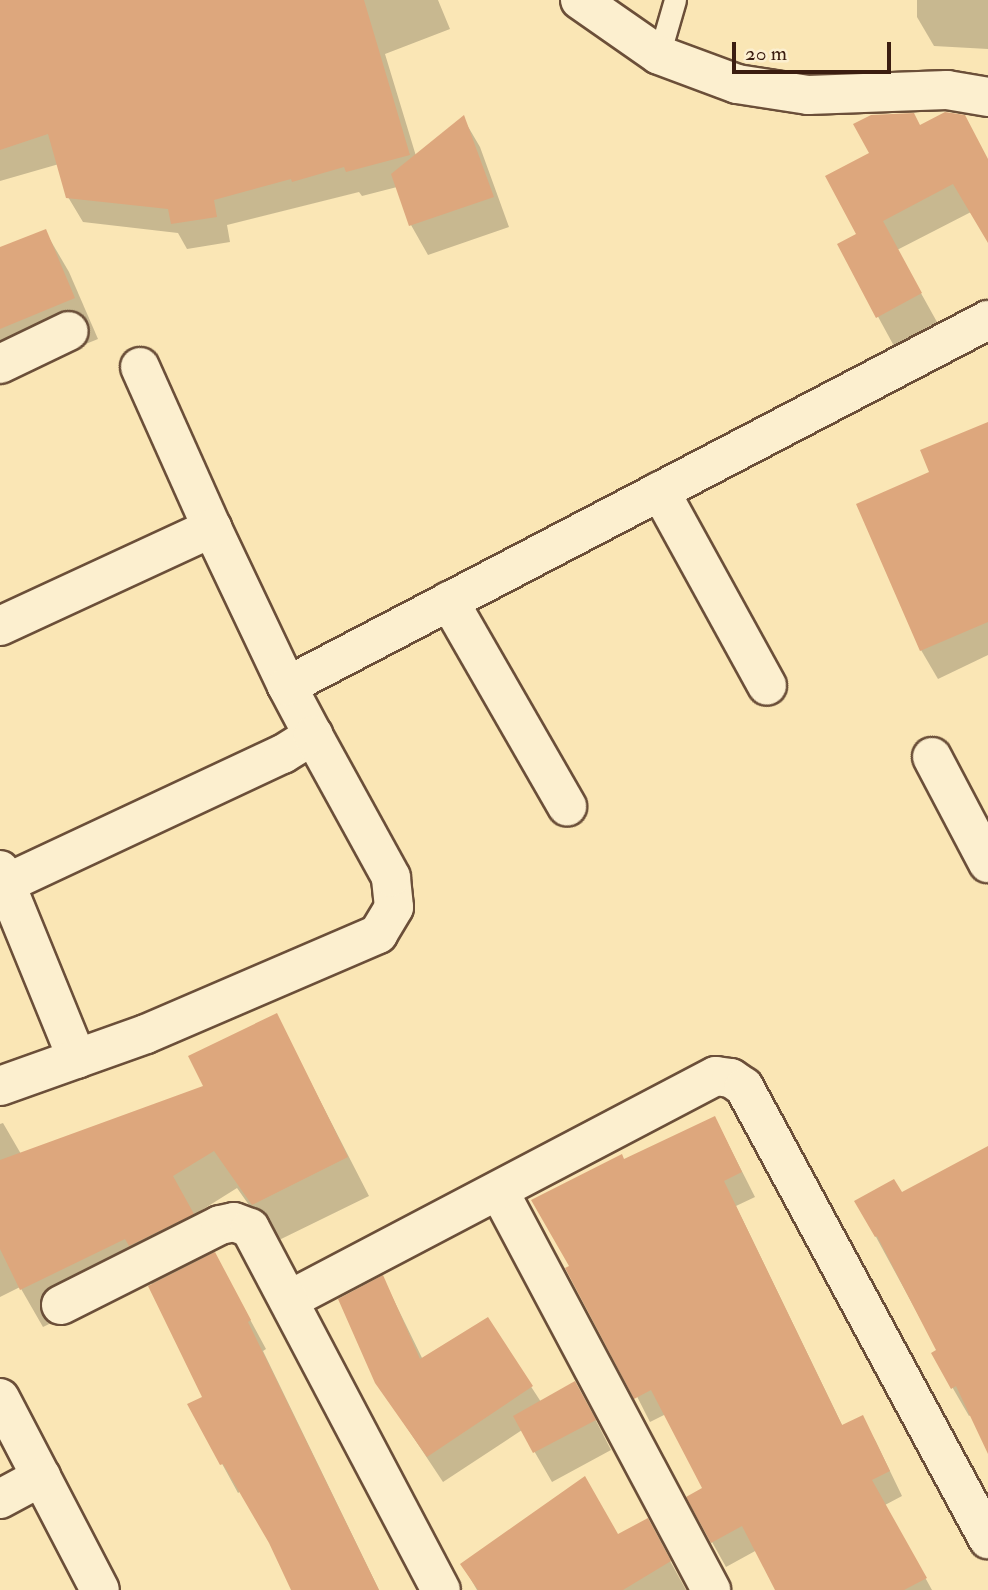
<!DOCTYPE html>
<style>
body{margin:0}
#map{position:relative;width:988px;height:1590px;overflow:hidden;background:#fae6b5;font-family:"IM FELL Double Pica",serif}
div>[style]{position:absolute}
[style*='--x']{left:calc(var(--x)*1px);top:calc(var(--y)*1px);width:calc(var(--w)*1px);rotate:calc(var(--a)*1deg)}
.shadow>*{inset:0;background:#0003}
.building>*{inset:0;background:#dda77d}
.roads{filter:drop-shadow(2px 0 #6b4f39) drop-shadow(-2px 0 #6b4f39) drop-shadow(0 2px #6b4f39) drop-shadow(0 -2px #6b4f39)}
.lane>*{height:21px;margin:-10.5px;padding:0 10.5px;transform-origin:10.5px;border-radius:10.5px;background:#fcefcf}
.street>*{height:38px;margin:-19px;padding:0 19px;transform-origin:19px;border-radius:19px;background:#fcefcf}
.secondary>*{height:38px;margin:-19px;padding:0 19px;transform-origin:19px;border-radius:19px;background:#fcefcf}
span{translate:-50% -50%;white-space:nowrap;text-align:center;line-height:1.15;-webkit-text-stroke:5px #fcefcf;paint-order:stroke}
.scale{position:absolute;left:732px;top:42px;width:159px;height:32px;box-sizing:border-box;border:4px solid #3b1d10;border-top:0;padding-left:9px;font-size:21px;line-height:24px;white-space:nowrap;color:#3b1d10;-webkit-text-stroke:5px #fcefcf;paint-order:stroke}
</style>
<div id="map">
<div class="shadow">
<div style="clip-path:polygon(0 0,438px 0,450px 29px,385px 54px,416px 156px,463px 118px,480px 147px,509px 227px,428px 255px,411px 225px,397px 187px,362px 196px,359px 192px,227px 225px,230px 242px,187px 249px,178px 233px,83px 222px,68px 197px,59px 164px,0 181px)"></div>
<div style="clip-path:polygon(917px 0,988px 0,988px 49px,934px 46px,917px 17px)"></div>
<div style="clip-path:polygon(920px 127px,988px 160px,988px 240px,971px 212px,897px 250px,937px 322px,894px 346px,839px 245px,858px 235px)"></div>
<div style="clip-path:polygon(45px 231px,69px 272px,98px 339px,0 379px,0 249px)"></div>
<div style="clip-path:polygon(988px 424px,988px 655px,938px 679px,921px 650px,931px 473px)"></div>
<div style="clip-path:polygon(276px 1015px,369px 1196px,275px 1242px,237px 1188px,194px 1215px,266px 1349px,263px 1351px,379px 1590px,293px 1590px,271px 1543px,241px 1491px,238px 1493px,190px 1405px,204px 1397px,148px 1276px,43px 1327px,20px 1287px,0 1297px,0 1124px,3px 1123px,21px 1154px,205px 1087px)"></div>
<div style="clip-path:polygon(715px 1118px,755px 1197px,736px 1206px,843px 1427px,862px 1418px,876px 1442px,902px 1496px,885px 1505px,932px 1590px,777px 1590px,757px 1550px,726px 1567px,712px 1542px,704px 1489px,666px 1414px,650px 1422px,571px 1267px,623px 1161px)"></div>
<div style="clip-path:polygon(988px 1148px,988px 1450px,971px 1415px,969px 1416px,933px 1354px,938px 1351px,857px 1202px,901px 1194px)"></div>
<div style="clip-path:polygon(383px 1278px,423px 1360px,488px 1320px,541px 1402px,592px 1413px,611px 1450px,552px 1482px,522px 1430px,443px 1482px,376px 1381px)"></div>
<div style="clip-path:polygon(617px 1536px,664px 1550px,686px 1590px,477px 1590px,462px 1564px)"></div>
</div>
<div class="building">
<div style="clip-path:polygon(0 0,364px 0,410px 155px,346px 172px,344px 167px,292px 182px,291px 179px,214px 200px,217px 217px,171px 224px,168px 209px,66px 198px,48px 134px,0 150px)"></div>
<div style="clip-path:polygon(945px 112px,965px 115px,988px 159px,988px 243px,953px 184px,883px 221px,922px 293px,876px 318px,837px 244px,856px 234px,825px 176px,869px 153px,853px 124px,871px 115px,914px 113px,920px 125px)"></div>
<div style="clip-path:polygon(464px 115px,494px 197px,409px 226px,391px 174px)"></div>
<div style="clip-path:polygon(46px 229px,75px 298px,0 329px,0 247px)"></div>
<div style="clip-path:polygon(988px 422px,988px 622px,920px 651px,856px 504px,929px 472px,920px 450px)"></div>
<div style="clip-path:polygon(277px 1013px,348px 1157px,252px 1205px,214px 1151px,173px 1176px,194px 1214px,129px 1246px,125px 1239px,20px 1290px,0 1249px,0 1160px,203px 1086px,188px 1056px)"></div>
<div style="clip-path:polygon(715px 1116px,742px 1172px,724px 1181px,842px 1425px,863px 1415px,890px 1471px,872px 1480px,927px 1578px,904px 1590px,775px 1590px,742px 1526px,711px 1543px,686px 1497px,702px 1488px,651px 1390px,634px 1399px,565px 1268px,569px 1266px,531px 1200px,622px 1154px,624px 1159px)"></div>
<div style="clip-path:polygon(988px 1146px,988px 1454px,956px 1386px,951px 1389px,931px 1353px,936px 1350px,877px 1236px,875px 1237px,854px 1201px,894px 1179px,902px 1192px)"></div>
<div style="clip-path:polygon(215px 1252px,251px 1320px,248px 1322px,379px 1590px,291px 1590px,269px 1543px,223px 1464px,220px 1465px,187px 1404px,202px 1397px,148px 1286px)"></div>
<div style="clip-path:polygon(383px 1275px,420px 1359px,488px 1317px,533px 1386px,427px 1457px,375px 1383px,338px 1299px)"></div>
<div style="clip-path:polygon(575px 1381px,596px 1420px,533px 1453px,513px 1416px)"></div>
<div style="clip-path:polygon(585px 1476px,618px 1534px,648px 1518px,671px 1561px,623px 1590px,478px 1590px,460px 1564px)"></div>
</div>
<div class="roads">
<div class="lane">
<div style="--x:659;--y:55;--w:57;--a:-73.8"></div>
</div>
<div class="street">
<div style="--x:0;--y:364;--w:76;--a:-25.6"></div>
<div style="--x:140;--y:367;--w:176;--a:65.9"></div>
<div style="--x:212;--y:528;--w:175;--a:64.6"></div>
<div style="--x:660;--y:491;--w:222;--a:61.2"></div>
<div style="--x:449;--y:601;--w:237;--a:60.1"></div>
<div style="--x:0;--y:626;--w:234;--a:-24.8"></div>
<div style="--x:932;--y:757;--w:120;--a:62.2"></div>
<div style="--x:0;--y:870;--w:204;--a:67.8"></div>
<div style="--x:7;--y:883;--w:305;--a:-25.1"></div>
<div style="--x:283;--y:754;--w:36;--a:-32"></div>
<div style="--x:313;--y:735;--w:55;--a:-118"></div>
<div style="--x:287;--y:686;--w:791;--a:-27.57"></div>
<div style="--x:0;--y:1086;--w:155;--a:-19.6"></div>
<div style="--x:146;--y:1034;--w:253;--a:-23.3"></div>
<div style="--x:378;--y:934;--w:31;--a:-59"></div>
<div style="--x:394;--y:907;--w:30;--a:-96"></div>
<div style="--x:391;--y:877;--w:162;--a:-118.8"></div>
<div style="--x:499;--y:1191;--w:452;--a:62"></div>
<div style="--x:289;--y:1300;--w:482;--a:-27.7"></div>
<div style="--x:716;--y:1076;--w:15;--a:8"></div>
<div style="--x:731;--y:1078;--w:16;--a:35"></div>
<div style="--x:744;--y:1087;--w:514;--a:61.64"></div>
<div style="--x:61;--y:1305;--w:178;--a:-26.7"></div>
<div style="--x:220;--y:1225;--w:14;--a:-12"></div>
<div style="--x:234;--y:1222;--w:17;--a:21"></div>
<div style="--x:250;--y:1228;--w:409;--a:62.2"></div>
<div style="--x:0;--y:1398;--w:216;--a:62.5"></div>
<div style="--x:0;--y:1499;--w:47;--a:-28.2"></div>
</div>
<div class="secondary">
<div style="--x:580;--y:0;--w:96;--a:34.8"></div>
<div style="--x:659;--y:55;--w:83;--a:20.4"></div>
<div style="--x:737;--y:84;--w:72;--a:8.8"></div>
<div style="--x:808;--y:95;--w:139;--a:-2.1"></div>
<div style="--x:947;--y:90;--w:42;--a:9.7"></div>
</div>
</div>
<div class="scale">20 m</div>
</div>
